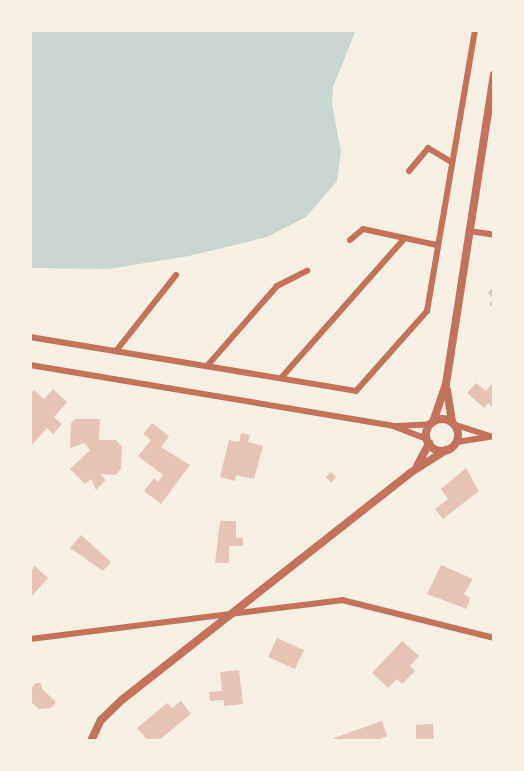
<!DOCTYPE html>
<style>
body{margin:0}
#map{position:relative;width:524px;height:771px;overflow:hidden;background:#f6efe4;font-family:"DM Sans",sans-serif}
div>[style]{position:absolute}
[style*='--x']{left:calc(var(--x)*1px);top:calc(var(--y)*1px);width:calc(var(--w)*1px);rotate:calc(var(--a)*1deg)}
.water>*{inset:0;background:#c9d6d2}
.building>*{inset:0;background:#e6c5b7}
.minor>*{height:6px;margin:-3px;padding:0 3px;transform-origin:3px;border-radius:3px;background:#c5725c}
.tertiary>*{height:8px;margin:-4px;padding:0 4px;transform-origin:4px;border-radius:4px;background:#c5725c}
.tertiary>.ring{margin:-4px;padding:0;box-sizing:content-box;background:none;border:8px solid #c5725c;border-radius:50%}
span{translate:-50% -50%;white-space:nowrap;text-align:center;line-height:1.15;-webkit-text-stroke:4.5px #f6efe4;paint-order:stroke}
.frame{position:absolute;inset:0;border:32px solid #f6efe4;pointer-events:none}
</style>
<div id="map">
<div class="water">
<div style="clip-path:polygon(30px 30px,356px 30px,333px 87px,332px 104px,341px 151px,337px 181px,306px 217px,267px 237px,189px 256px,108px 269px,30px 268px)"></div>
</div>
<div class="building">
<div style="clip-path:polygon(494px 286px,494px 308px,489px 304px,494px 299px,488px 293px)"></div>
<div style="clip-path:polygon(494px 382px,494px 409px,488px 403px,484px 408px,467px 393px,476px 383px,486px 391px)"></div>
<div style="clip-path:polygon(53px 389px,67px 402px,54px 417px,62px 424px,53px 434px,47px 428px,30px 447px,30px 395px,34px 390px,44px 399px)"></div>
<div style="clip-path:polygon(75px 419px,100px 419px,99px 440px,116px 440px,122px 447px,121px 469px,115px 475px,100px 474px,106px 480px,96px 490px,91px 479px,85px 484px,70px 469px,90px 450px,84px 443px,70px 448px,71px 423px)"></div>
<div style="clip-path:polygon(152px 423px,169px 436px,161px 447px,190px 465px,161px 504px,144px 491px,154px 478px,158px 482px,163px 475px,138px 456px,151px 440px,143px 434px)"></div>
<div style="clip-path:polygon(241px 433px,250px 435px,248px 442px,263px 446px,254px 479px,236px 475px,235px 481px,220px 477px,229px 440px,239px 442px)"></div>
<div style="clip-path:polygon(466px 468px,479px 491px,443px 519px,435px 509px,448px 499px,441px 489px)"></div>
<div style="clip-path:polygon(331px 472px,336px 477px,331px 483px,326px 477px)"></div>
<div style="clip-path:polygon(220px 521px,236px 521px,236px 538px,243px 538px,243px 546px,229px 546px,229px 563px,215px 563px)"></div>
<div style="clip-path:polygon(81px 535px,111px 562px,103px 571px,70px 548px)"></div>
<div style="clip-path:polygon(441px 565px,473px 579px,464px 594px,470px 598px,467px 609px,427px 594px)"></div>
<div style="clip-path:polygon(35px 566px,48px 578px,30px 598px,30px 572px)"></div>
<div style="clip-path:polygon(277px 638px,304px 650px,295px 669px,268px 657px)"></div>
<div style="clip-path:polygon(402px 641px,419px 656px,410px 666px,415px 671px,402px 684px,397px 679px,388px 688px,372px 673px)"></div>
<div style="clip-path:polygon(239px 670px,243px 704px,224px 706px,224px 700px,210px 701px,209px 692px,222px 691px,220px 672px)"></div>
<div style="clip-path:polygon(36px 683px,41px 683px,42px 689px,56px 702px,51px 708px,39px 709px,30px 701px,30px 689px)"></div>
<div style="clip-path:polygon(181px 701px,191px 714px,158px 741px,148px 741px,137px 728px,167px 703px,172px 708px)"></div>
<div style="clip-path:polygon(382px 721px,387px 736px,374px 741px,335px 741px,334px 738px)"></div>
<div style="clip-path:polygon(433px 724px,434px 741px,416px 741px,416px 725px)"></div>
</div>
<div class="minor">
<div style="--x:409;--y:171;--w:30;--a:-50"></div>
<div style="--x:428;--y:148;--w:27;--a:31"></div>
<div style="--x:470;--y:231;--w:24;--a:9"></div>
<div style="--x:350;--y:240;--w:17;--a:-40"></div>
<div style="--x:363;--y:229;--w:76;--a:12.2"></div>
<div style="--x:30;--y:337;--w:330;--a:9.4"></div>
<div style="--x:356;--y:391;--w:107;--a:-48.4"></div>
<div style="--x:427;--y:311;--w:285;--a:-80.3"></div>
<div style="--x:116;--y:351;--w:97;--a:-51.7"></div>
<div style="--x:30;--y:365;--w:368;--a:9.5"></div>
<div style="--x:393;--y:426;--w:36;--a:21"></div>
<div style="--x:207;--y:366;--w:106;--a:-48.8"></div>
<div style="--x:277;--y:286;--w:34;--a:-27"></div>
<div style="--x:281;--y:378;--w:187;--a:-48.5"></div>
<div style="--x:456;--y:425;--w:40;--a:18"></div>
<div style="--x:397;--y:426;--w:34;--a:-3"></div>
<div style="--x:457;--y:442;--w:32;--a:-9"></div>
<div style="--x:30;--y:639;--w:314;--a:-7.1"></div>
<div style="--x:342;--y:600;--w:157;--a:14"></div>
</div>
<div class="tertiary">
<div style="--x:447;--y:390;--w:32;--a:81"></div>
<div class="ring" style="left:426px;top:419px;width:24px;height:24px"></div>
<div style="--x:433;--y:422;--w:40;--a:-71.1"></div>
<div style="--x:446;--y:384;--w:313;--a:-81.2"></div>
<div style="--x:417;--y:466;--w:26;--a:-62"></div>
<div style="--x:91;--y:741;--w:23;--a:-65"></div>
<div style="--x:101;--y:720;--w:30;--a:-44"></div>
<div style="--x:123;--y:699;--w:365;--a:-38.2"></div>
<div style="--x:410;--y:473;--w:43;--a:-32.6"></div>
</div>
<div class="frame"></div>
</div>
